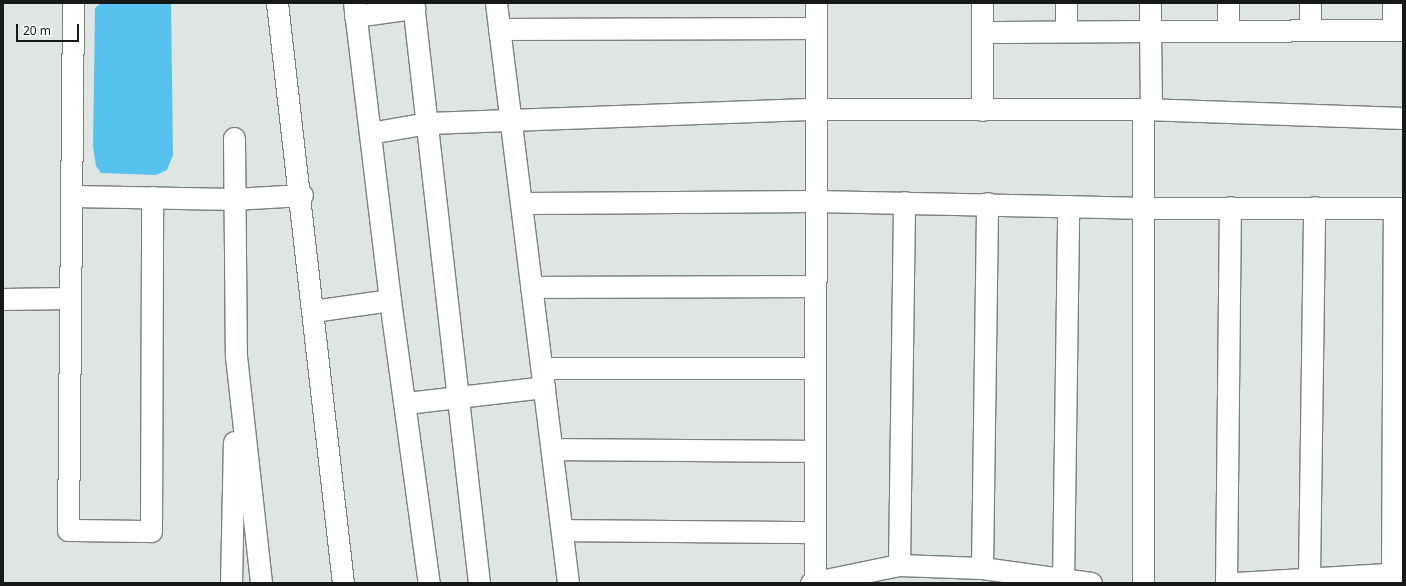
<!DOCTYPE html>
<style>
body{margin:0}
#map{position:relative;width:1406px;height:586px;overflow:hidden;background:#dfe5e3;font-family:"Noto Sans",sans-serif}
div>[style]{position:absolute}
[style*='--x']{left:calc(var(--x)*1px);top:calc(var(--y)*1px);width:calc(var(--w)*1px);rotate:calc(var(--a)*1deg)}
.water>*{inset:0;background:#57c2ed}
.roads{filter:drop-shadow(1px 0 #7b817f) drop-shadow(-1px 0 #7b817f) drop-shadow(0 1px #7b817f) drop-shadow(0 -1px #7b817f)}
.minor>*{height:21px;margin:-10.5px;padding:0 10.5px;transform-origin:10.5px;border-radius:10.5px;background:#fff}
span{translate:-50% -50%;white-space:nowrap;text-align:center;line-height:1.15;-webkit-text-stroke:4px #fff;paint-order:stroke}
.frame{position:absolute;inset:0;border:4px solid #171918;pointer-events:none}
.scale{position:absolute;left:16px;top:24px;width:63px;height:18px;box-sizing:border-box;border:2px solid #171918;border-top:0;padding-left:5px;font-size:12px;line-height:14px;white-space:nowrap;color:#171918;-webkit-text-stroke:3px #fff;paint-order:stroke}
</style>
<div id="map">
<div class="water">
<div style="clip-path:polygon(101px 3px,171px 3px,173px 155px,167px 170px,156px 175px,101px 173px,96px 166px,93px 147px,95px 8px)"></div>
</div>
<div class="roads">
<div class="minor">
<div style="--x:73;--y:3;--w:527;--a:90.54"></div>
<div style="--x:68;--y:530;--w:83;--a:0.7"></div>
<div style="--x:151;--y:531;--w:334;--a:-89.8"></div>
<div style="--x:277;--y:3;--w:584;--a:83.51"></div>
<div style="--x:413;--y:3;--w:584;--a:83.51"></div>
<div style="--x:496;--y:3;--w:584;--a:82.92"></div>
<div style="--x:1228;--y:3;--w:26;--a:90"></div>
<div style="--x:355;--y:16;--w:60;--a:-7.7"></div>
<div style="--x:499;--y:29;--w:317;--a:-0.2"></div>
<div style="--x:1310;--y:30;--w:27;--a:-90"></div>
<div style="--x:1393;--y:30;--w:27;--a:-90"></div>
<div style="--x:1066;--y:31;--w:28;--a:-90"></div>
<div style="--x:982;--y:32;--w:168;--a:-0.3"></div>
<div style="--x:1150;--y:31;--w:28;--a:-90"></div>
<div style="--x:1143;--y:109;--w:474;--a:90"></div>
<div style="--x:1151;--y:109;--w:78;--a:-90.7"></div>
<div style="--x:1150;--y:31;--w:253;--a:-0.2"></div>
<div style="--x:982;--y:110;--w:107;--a:-90"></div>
<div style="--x:370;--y:133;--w:59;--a:-9.8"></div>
<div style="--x:428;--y:123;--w:387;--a:-2.1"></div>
<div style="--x:815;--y:109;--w:328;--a:0"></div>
<div style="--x:1143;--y:109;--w:260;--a:2"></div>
<div style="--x:234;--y:138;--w:218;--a:89.5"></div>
<div style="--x:236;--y:356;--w:228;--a:83.7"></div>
<div style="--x:73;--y:196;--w:161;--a:1.1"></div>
<div style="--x:234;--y:199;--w:68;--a:-3.4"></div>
<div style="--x:521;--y:203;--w:294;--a:-0.4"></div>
<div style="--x:815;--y:201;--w:330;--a:1.2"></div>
<div style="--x:1145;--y:208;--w:258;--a:0"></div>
<div style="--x:531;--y:287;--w:284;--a:-0.2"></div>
<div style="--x:3;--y:299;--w:67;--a:-0.9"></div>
<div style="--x:390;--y:300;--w:286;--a:82.2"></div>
<div style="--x:313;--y:311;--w:78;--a:-8.1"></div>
<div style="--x:390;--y:300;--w:299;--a:-96.9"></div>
<div style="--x:542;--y:368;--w:273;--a:0"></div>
<div style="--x:406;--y:403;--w:139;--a:-6.6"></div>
<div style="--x:552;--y:449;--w:263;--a:0.4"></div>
<div style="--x:562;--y:530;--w:252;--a:0.5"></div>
<div style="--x:899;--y:565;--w:363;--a:-89.2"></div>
<div style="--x:982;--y:568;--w:365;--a:-89.2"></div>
<div style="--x:1392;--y:573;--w:365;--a:-89.7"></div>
<div style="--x:1309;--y:577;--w:370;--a:-89.2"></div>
<div style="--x:1063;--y:581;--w:375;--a:-89.2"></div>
<div style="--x:815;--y:582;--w:579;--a:-89.9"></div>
<div style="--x:231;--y:583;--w:141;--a:-88.8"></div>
<div style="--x:811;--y:583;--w:90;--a:-11.6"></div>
<div style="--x:899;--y:565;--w:83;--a:2.1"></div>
<div style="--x:982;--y:568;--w:110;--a:7.8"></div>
<div style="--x:1226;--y:583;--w:376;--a:-89.4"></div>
<div style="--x:1234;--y:583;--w:169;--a:-3.4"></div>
</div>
</div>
<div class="frame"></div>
<div class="scale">20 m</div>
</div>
